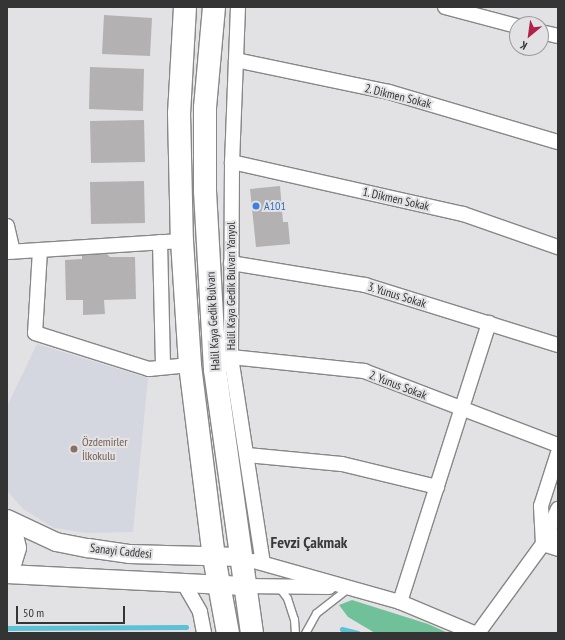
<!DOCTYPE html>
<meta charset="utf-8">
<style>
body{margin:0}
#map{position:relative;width:565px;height:640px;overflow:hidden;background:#e2e2e4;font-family:"PT Sans Narrow",sans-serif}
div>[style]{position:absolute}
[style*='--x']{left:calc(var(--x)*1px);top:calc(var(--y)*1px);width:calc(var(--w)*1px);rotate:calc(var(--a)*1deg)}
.built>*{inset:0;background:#d5d7e0}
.forest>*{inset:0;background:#70c19a}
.stream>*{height:4.5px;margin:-2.25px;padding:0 2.25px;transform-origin:2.25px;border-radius:2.25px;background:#5cc0d6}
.building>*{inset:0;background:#b3b1b1}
.roads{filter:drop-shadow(1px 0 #878788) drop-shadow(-1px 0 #878788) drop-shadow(0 1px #878788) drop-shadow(0 -1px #878788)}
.service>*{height:7px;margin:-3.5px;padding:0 3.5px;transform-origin:3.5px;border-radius:3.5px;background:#fff}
.minor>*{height:14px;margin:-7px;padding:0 7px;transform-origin:7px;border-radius:7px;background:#fff}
.tertiary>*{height:18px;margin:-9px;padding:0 9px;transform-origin:9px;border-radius:9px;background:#fff}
.trunk>*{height:22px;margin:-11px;padding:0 11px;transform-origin:11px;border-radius:11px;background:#fff}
.dots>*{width:11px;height:11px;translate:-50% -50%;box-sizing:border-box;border:2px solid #e2e2e4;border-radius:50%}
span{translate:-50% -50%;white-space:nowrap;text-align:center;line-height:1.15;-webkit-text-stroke:4px #e2e2e4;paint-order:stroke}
.street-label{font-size:12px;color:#343435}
.shop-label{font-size:12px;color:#366cbe}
.left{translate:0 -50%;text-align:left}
.education-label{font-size:12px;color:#785e54}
.district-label{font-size:16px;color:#39393a;font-weight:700}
.frame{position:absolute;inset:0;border:8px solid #343435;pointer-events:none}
.north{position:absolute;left:509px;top:16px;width:40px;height:40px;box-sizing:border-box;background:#e2e2e4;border:1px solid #9c9c9e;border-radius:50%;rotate:209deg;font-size:11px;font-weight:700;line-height:16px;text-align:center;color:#343435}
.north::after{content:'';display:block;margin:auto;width:14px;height:18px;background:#b2214a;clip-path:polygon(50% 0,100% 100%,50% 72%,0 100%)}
.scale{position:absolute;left:16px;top:606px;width:109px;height:18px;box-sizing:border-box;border:2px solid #343435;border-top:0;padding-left:5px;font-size:12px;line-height:14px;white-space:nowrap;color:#343435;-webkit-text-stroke:3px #e2e2e4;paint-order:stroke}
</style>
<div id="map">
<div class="built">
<div style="clip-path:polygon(37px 344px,148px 378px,133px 532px,87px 533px,54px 528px,23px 509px,7px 491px,7px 406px)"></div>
</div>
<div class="forest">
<div style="clip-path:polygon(352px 600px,428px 624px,448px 633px,375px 633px,348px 617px,339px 605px)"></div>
</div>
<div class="stream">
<div style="--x:7;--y:628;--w:179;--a:-0.3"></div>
<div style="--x:342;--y:629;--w:16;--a:14"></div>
</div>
<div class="building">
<div style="clip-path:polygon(104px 15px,152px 18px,150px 56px,102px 54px)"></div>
<div style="clip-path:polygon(90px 67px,144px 69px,143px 111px,89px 109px)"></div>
<div style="clip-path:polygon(144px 120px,145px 162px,91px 163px,90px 121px)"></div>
<div style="clip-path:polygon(144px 181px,145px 223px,91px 224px,90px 182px)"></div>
<div style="clip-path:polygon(280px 186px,283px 222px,288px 222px,290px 244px,256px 247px,250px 189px)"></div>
<div style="clip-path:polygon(82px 251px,104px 251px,110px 257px,135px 257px,136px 299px,104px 300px,105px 314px,83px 315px,83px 300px,66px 300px,65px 260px,82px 259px)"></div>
</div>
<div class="roads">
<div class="service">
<div style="--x:278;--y:586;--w:15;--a:53"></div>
<div style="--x:287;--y:598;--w:22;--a:72"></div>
<div style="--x:294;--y:619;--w:14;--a:86"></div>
<div style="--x:305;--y:633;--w:23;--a:-61"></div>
<div style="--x:316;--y:613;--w:41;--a:-38"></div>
</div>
<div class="minor">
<div style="--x:238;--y:7;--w:155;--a:92.2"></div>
<div style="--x:232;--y:162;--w:195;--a:90.3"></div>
<div style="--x:231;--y:357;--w:208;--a:81.2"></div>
<div style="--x:445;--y:7;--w:74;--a:14.8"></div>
<div style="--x:541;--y:32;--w:17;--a:13"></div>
<div style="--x:236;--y:60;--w:156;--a:11.8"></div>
<div style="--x:389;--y:92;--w:176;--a:16.5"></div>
<div style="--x:232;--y:162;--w:237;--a:12.7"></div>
<div style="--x:463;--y:214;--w:101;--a:19.2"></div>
<div style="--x:7;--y:226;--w:26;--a:77"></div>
<div style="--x:160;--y:242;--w:125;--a:88.6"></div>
<div style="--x:40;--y:250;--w:83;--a:93.4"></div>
<div style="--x:35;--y:333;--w:120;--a:17.5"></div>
<div style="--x:149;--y:369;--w:41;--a:-5.6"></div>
<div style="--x:7;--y:252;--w:175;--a:-3.6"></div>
<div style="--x:231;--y:263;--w:136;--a:9.3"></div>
<div style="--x:365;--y:285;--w:202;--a:17.3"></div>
<div style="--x:231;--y:357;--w:134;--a:6"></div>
<div style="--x:364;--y:371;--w:208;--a:20.9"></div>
<div style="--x:558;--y:453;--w:56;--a:107.8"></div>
<div style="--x:541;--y:506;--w:38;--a:87"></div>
<div style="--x:543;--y:544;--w:16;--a:18"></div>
<div style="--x:247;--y:455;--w:95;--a:5.4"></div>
<div style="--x:342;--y:464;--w:98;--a:13.6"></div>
<div style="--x:545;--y:538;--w:32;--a:-66"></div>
<div style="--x:254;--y:561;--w:152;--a:15.7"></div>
<div style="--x:400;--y:602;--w:80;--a:22.7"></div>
<div style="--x:183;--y:582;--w:34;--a:60"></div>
<div style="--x:200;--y:612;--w:21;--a:79"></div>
<div style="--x:244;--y:586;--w:85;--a:0.7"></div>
<div style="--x:400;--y:602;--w:293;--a:-72.3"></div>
<div style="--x:478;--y:633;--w:110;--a:-53.9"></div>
<div style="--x:543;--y:544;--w:17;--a:-28"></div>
</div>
<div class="tertiary">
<div style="--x:7;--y:519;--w:54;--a:25.1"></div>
<div style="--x:56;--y:542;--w:33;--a:11"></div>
<div style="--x:88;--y:548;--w:41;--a:8.3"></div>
<div style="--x:129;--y:554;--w:111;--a:1.5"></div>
<div style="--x:7;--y:525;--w:12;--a:55"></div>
<div style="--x:14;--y:535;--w:13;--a:77"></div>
<div style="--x:17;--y:548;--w:14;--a:107"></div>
<div style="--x:13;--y:561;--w:8;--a:135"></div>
<div style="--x:7;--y:574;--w:237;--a:2.9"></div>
</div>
<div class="trunk">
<div style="--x:185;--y:7;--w:106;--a:93.2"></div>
<div style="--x:179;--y:113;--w:128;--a:88.7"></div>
<div style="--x:182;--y:241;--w:124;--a:86.3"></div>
<div style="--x:190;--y:365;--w:193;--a:82.9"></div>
<div style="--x:214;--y:557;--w:77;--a:79.6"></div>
<div style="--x:214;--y:7;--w:101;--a:95.1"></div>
<div style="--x:205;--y:108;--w:83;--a:90"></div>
<div style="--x:205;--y:191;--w:179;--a:86.8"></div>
<div style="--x:215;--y:370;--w:266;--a:82"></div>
</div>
</div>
<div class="dots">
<div style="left:256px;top:206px;background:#3f7fe0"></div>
<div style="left:74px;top:449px;background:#8d6e63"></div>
</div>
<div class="street-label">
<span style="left:398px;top:96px;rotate:14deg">2. Dikmen Sokak</span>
<span style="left:396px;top:199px;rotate:13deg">1. Dikmen Sokak</span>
<span style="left:231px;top:286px;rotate:-90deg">Halil Kaya Gedik Bulvarı Yanyol</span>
<span style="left:397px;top:295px;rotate:17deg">3. Yunus Sokak</span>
<span style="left:213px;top:321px;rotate:-93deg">Halil Kaya Gedik Bulvarı</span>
<span style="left:398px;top:385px;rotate:21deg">2. Yunus Sokak</span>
<span style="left:121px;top:551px;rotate:6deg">Sanayi Caddesi</span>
</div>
<div class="shop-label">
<span class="left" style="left:264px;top:206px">A101</span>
</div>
<div class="education-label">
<span class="left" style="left:82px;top:449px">Özdemirler<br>İlkokulu</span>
</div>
<div class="district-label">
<span style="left:309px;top:542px">Fevzi Çakmak</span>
</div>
<div class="frame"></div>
<div class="north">K</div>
<div class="scale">50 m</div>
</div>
